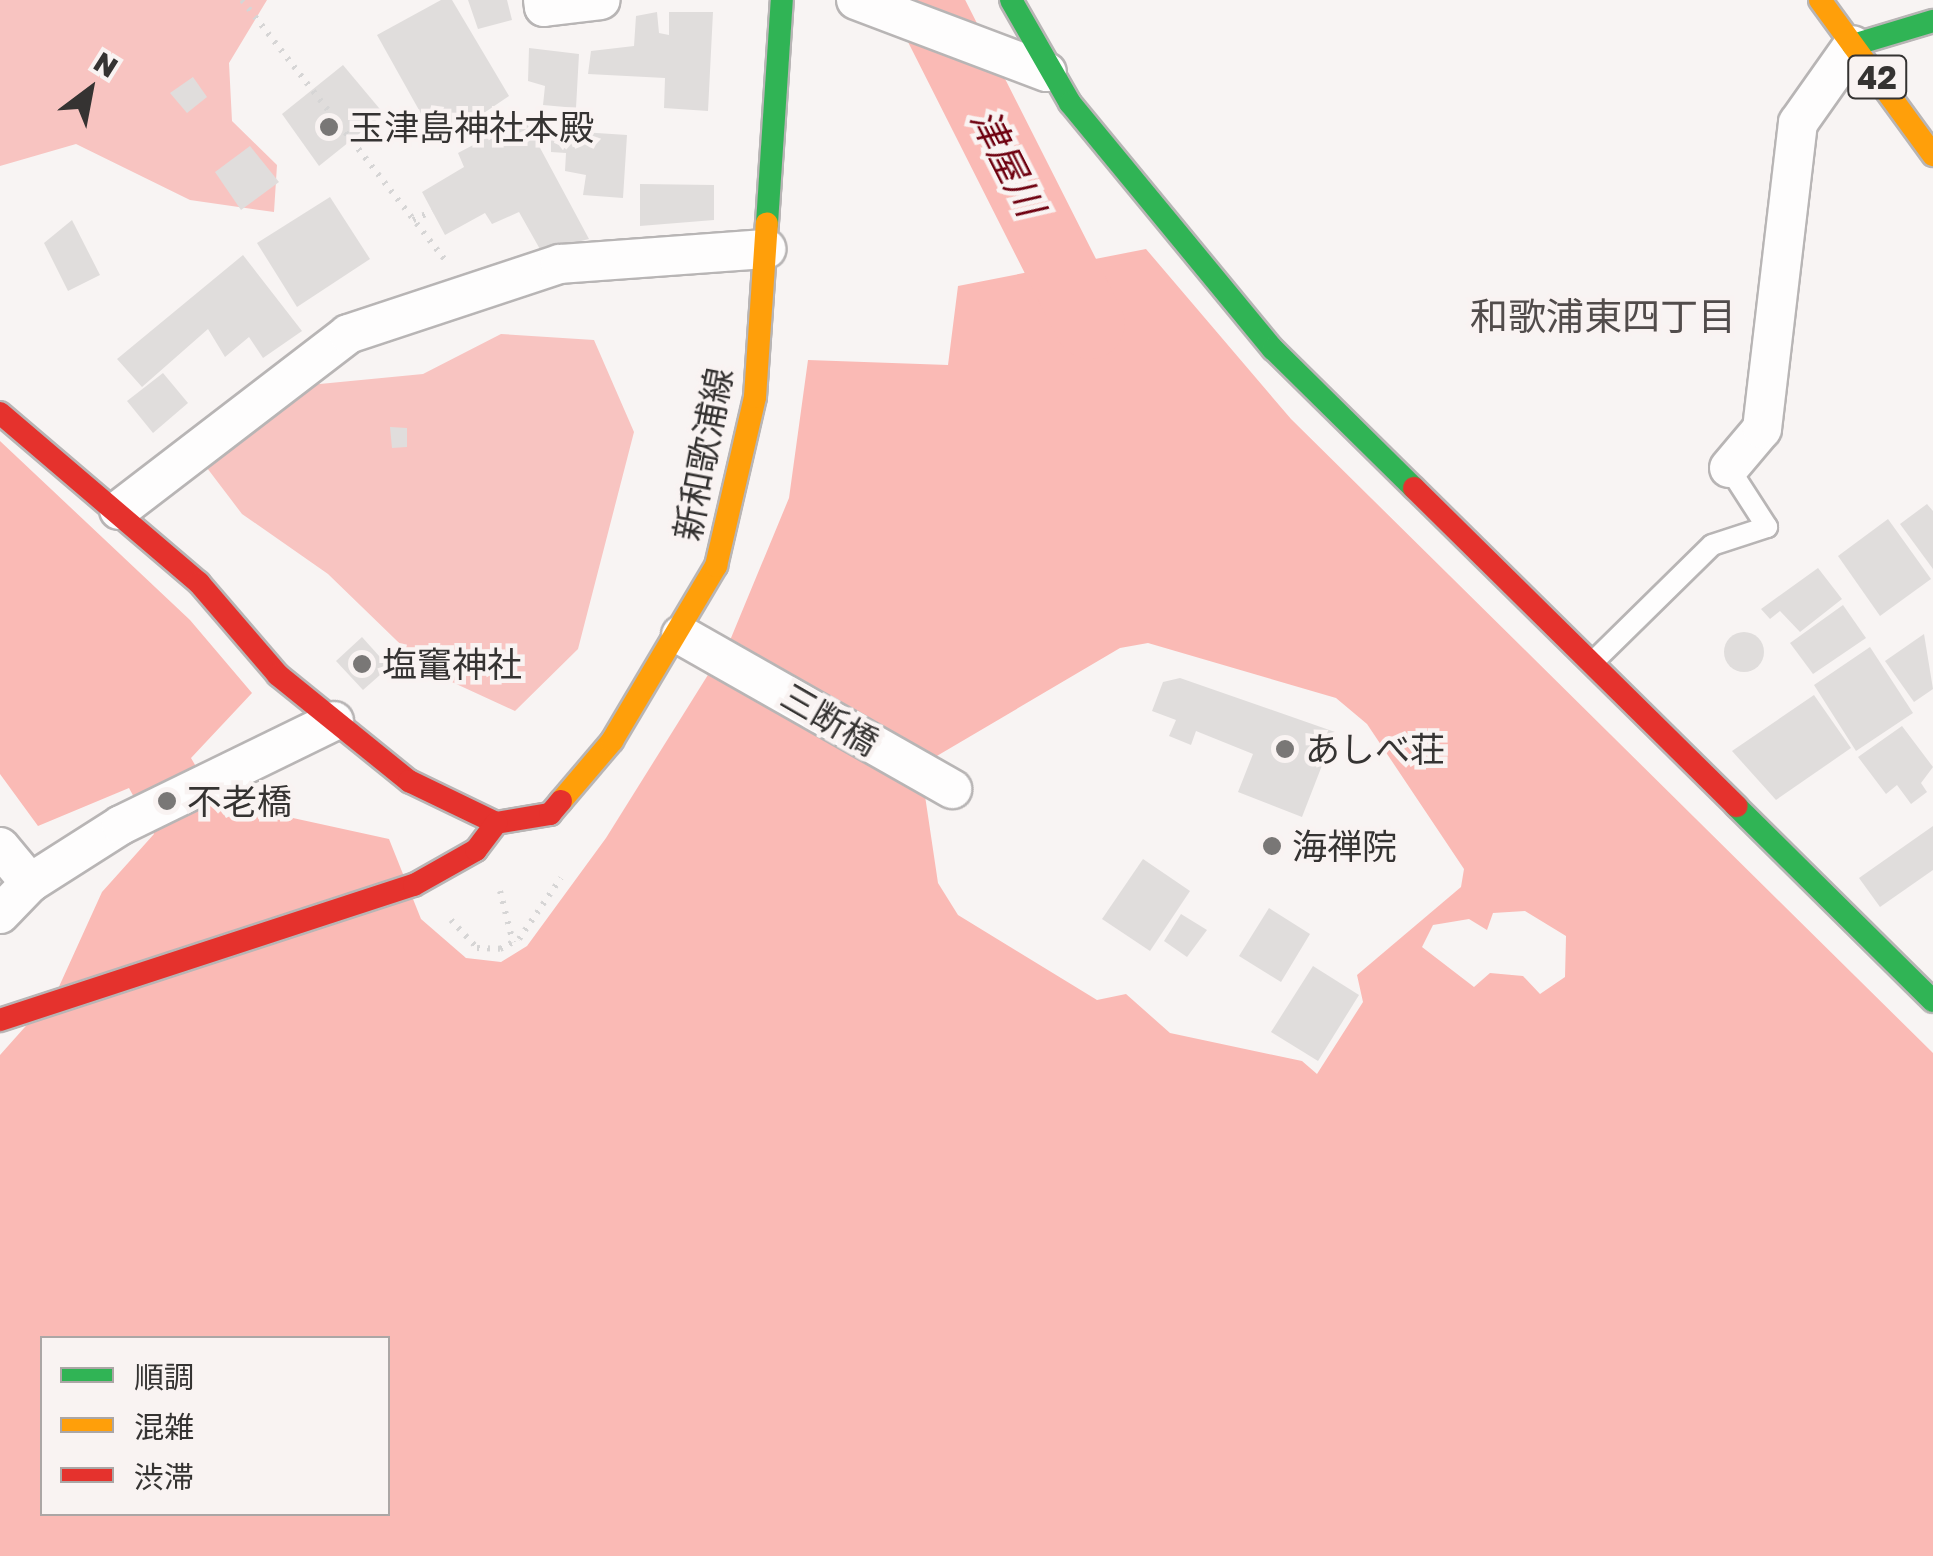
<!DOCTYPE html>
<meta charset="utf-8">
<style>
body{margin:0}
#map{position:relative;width:1933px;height:1556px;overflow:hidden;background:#f8f4f3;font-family:"Golos Text","Noto Sans JP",sans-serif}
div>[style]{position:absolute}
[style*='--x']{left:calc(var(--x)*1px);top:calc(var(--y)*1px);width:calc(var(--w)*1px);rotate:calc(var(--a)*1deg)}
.forest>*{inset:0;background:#f8c4c1}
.water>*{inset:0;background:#fabab5}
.river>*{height:70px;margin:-35px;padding:0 35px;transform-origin:35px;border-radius:35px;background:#fabab5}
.building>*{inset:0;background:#e0dddc}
.round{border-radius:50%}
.path>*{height:6px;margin-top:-3px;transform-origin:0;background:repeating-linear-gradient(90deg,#d6d5d5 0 2.5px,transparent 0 10.5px)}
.roads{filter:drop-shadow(2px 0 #b8b5b5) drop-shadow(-2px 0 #b8b5b5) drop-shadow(0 2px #b8b5b5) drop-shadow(0 -2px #b8b5b5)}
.lane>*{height:20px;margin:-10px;padding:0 10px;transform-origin:10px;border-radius:10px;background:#fefdfd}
.street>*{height:38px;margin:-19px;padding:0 19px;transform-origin:19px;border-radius:19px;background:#fefdfd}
.fast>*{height:22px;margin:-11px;padding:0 11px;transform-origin:11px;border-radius:11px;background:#30b455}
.slow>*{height:22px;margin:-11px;padding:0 11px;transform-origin:11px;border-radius:11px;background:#ff9f0a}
.jam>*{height:22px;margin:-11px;padding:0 11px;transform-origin:11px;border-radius:11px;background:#e5322d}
.dots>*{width:28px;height:28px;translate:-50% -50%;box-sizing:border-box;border:5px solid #f9f3f2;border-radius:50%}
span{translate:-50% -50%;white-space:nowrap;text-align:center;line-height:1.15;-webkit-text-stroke:9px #f9f3f2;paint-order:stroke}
.shield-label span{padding:2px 8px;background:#f9f3f2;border:2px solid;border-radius:8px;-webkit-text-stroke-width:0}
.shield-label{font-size:32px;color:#353332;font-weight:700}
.poi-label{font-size:35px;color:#353332}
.left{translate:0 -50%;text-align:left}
.street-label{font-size:35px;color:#353332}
.water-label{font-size:38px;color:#6e000f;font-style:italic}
.neighbourhood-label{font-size:38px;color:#514c4b}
.legend{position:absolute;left:40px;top:1336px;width:350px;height:180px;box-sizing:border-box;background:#f9f3f2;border:2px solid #aba6a5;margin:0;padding:12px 18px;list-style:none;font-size:30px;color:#353332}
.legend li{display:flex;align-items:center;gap:20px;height:50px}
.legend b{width:50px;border:2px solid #aba6a5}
.north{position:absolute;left:40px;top:40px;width:100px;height:100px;-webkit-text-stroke:8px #f9f3f2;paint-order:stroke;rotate:32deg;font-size:28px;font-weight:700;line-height:40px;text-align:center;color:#353332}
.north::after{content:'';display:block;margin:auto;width:35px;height:45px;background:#353332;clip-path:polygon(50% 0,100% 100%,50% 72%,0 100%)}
</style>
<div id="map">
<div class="forest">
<div style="clip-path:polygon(0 0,267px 0,229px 63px,232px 121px,277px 165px,274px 212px,190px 200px,76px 144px,0 166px)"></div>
<div style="clip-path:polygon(501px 334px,594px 340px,634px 432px,578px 649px,515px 711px,428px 671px,328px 574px,242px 514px,204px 464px,299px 386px,423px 374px)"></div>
</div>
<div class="water">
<div style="clip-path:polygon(evenodd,1146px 249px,1291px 419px,1933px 1053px,1933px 1556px,0 1556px,0 1055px,57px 991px,102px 892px,154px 834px,129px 788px,38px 826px,0 774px,0 441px,190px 620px,252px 693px,191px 758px,226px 818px,247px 808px,389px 839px,421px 919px,466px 958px,501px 962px,527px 946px,606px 838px,731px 638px,789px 498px,808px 360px,948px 365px,958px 286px,1146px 249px,1148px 643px,1336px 698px,1367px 724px,1464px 869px,1461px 887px,1357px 975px,1363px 1002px,1317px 1074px,1302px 1061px,1170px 1033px,1126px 994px,1097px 1000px,958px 915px,938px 883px,924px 789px,930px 760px,1120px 648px,1148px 643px,1146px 249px,1525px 911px,1566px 936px,1565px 977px,1540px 994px,1523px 976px,1490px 973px,1474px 987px,1422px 947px,1433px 925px,1469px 919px,1487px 930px,1493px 913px,1525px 911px,1146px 249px,42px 1338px,388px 1338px,388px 1514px,42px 1514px,42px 1338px)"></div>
</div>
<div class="river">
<div style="--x:926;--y:0;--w:363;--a:63.2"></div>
</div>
<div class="building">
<div style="clip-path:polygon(441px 0,452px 0,509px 96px,438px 144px,377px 35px)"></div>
<div style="clip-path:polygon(468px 0,507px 0,512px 20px,478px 29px)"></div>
<div style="clip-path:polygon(657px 12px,659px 33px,669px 35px,669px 12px,713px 12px,708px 111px,664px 108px,665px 78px,588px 74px,591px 51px,634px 46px,636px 16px)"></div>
<div style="clip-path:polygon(529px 48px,579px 54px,576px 108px,543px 105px,545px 86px,528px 81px)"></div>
<div style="clip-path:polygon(343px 65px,384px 114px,319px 166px,282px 114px)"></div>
<div style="clip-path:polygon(193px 77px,207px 97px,187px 113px,170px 93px)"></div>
<div style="clip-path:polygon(524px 118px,589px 239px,541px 251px,519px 212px,492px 224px,485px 213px,445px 235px,422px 192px,464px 167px,458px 153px)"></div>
<div style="clip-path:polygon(551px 130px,627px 135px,623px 198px,583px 195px,586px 175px,565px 171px,566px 153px,551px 152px)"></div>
<div style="clip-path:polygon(250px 146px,279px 182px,241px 210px,215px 172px)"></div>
<div style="clip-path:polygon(640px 184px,714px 185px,714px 220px,640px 226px)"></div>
<div style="clip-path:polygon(330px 197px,370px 259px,297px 307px,257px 243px)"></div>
<div style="clip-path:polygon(72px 220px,100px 275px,68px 291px,44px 243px)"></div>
<div style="clip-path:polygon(243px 255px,302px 331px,263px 358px,249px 337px,225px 357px,208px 329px,142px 387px,117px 359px)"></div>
<div style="clip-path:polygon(163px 373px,188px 403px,153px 433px,127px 401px)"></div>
<div style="clip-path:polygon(390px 427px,407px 428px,407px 447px,392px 448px)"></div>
<div style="clip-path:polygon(1927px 504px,1933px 511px,1933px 569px,1900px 524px)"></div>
<div style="clip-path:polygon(1888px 519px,1931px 579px,1880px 616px,1838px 556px)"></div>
<div style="clip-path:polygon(1818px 568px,1842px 599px,1800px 632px,1780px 611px,1770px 619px,1761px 609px)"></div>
<div style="clip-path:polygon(1843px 605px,1866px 638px,1813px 674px,1790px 643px)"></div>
<div class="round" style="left:1724px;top:632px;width:40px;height:40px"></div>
<div style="clip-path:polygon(1924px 634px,1933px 689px,1914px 702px,1885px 661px)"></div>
<div style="clip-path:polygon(362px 637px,389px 667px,363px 690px,336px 661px)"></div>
<div style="clip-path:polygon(1870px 647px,1913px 713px,1856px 751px,1814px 685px)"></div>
<div style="clip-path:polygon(1180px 678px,1335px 732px,1302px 817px,1238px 792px,1253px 754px,1196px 731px,1191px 745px,1169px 736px,1176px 720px,1152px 711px,1163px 682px)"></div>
<div style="clip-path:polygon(1814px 695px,1851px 748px,1776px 800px,1732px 751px)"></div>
<div style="clip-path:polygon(1902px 726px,1933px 767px,1921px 783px,1927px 792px,1911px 804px,1897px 785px,1886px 794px,1858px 757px)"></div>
<div style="clip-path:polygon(1933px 826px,1933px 870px,1880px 907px,1859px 878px)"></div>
<div style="clip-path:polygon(1143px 859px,1190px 891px,1150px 951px,1102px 919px)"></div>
<div style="clip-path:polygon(1269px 908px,1310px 934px,1281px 982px,1239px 956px)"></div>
<div style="clip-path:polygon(1181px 914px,1207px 930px,1187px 957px,1164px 941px)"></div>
<div style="clip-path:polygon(1313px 966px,1359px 995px,1318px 1061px,1271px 1032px)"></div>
</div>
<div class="path">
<div style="--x:242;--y:0;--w:335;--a:52"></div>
<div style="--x:413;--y:220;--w:21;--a:-25"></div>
<div style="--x:500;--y:891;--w:53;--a:75.7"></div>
<div style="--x:451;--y:920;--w:38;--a:47"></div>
<div style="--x:477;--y:948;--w:23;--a:2"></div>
<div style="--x:500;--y:949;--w:21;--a:-28"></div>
<div style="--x:519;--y:939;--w:74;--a:-55.5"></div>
</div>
<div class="roads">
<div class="lane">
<div style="--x:1592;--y:663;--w:168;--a:-44.5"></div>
<div style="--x:1712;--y:545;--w:58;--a:-18.1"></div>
<div style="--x:1767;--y:527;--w:70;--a:-122.8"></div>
</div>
<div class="street">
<div style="--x:543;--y:0;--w:7;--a:82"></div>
<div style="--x:544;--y:7;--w:57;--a:-7"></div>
<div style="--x:856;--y:0;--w:204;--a:20.7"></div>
<div style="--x:1729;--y:468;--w:51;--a:-49.8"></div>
<div style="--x:1762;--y:429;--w:308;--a:-83.3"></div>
<div style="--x:1798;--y:123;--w:95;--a:-54.8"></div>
<div style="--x:119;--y:510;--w:289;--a:-37.5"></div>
<div style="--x:348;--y:334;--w:223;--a:-18.3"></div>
<div style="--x:560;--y:264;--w:207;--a:-4.2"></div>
<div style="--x:681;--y:635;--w:312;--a:29.6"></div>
<div style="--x:0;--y:847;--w:47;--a:50.2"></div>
<div style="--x:30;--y:883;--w:108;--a:-32.5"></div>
<div style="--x:121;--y:825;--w:237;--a:-26"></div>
<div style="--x:0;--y:914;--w:43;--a:-45.9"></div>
</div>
<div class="fast">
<div style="--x:1011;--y:0;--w:119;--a:60.2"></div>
<div style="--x:1070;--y:103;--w:319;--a:50.5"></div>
<div style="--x:1273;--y:349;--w:198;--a:44.6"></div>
<div style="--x:1853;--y:45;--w:84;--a:-16.7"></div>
<div style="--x:767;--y:223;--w:224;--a:-86.2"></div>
<div style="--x:1736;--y:806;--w:277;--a:44.7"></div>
</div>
<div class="slow">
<div style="--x:1820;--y:0;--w:192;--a:53.9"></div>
<div style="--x:561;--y:801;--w:79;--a:-49.6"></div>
<div style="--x:612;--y:741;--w:204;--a:-59.3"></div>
<div style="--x:716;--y:566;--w:173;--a:-77"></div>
<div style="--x:755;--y:397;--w:174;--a:-86.1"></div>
</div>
<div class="jam">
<div style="--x:0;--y:413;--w:262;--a:40.5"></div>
<div style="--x:199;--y:583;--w:121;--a:49.3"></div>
<div style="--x:278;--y:675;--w:169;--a:39"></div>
<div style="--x:409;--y:781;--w:97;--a:25.8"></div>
<div style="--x:496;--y:823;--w:55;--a:-9.5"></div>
<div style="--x:550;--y:814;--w:17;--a:-50"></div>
<div style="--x:1414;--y:488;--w:453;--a:44.6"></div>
<div style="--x:0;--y:1020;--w:435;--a:-18.1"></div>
<div style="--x:414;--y:885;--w:71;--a:-29.4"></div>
<div style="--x:476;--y:850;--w:34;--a:-53"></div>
</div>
</div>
<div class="dots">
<div style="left:329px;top:127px;background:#797776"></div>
<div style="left:362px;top:664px;background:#797776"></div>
<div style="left:1285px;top:749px;background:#797776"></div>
<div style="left:167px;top:801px;background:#797776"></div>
<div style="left:1272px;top:846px;background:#797776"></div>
</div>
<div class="shield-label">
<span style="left:1877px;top:77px">42</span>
</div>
<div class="poi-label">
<span class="left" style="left:349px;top:127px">玉津島神社本殿</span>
<span class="left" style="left:382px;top:664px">塩竃神社</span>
<span class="left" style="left:1305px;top:749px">あしべ荘</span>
<span class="left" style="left:187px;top:801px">不老橋</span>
<span class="left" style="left:1292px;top:846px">海禅院</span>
</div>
<div class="street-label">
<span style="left:703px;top:454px;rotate:-79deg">新和歌浦線</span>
<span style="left:830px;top:719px;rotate:30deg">三断橋</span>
</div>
<div class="water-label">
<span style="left:1008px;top:162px;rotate:63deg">津屋川</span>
</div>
<div class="neighbourhood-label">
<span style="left:1603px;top:316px">和歌浦東四丁目</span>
</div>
<ul class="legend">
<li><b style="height:12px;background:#30b455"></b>順調</li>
<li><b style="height:12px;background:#ff9f0a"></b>混雑</li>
<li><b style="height:12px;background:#e5322d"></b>渋滞</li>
</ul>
<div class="north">N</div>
</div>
